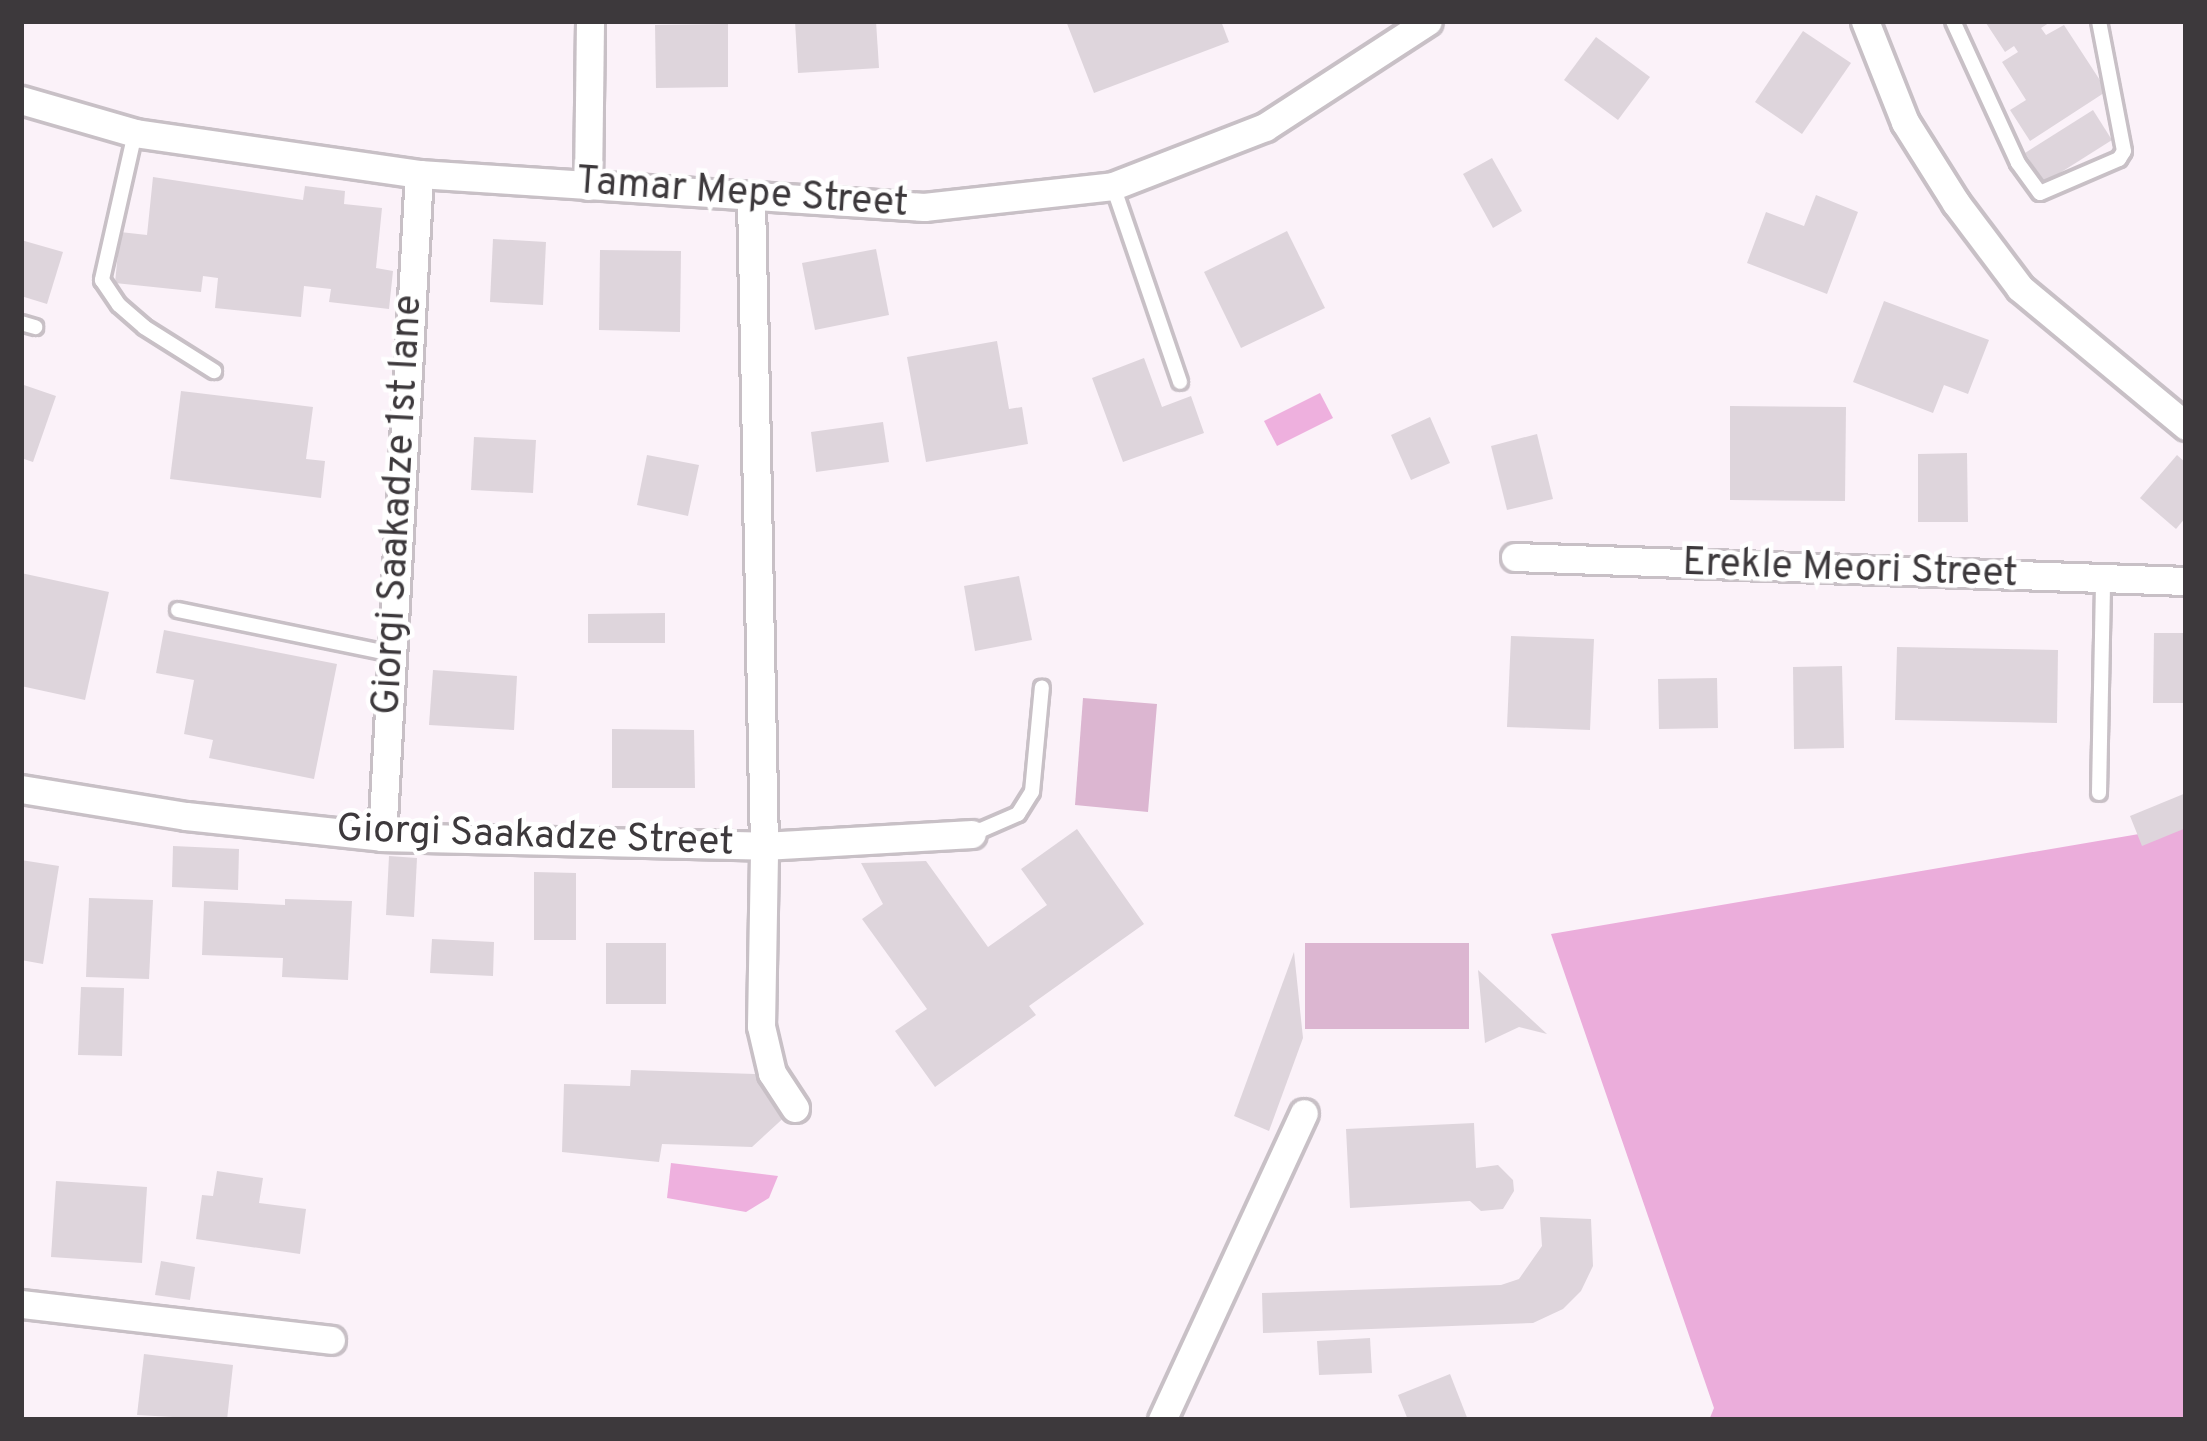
<!DOCTYPE html>
<style>
body{margin:0}
#map{position:relative;width:2207px;height:1441px;overflow:hidden;background:#fbf2f9;font-family:Overpass,sans-serif}
div>[style]{position:absolute}
[style*='--x']{left:calc(var(--x)*1px);top:calc(var(--y)*1px);width:calc(var(--w)*1px);rotate:calc(var(--a)*1deg)}
.green>*{inset:0;background:#dcb6d1}
.forest>*{inset:0;background:#ebaddb}
.water>*{inset:0;background:#eeb0de}
.building>*{inset:0;background:#ded5dc}
.roads{filter:drop-shadow(3px 0 #c8c0c6) drop-shadow(-3px 0 #c8c0c6) drop-shadow(0 3px #c8c0c6) drop-shadow(0 -3px #c8c0c6)}
.service>*{height:14px;margin:-7px;padding:0 7px;transform-origin:7px;border-radius:7px;background:#fff}
.minor>*{height:27px;margin:-13.5px;padding:0 13.5px;transform-origin:13.5px;border-radius:13.5px;background:#fff}
span{translate:-50% -50%;white-space:nowrap;text-align:center;line-height:1.15;-webkit-text-stroke:9px #fff;paint-order:stroke}
.street-label{font-size:39px;color:#3d393c}
.frame{position:absolute;inset:0;border:24px solid #3d393c;pointer-events:none}
</style>
<div id="map">
<div class="green">
<div style="clip-path:polygon(1083px 698px,1157px 704px,1148px 812px,1075px 805px)"></div>
<div style="clip-path:polygon(1305px 943px,1469px 943px,1469px 1029px,1305px 1029px)"></div>
</div>
<div class="forest">
<div style="clip-path:polygon(2186px 826px,2186px 1420px,1709px 1420px,1714px 1408px,1551px 934px)"></div>
</div>
<div class="water">
<div style="clip-path:polygon(1320px 393px,1333px 418px,1277px 446px,1264px 421px)"></div>
<div style="clip-path:polygon(671px 1163px,778px 1176px,769px 1198px,746px 1212px,667px 1198px)"></div>
</div>
<div class="building">
<div style="clip-path:polygon(795px 21px,876px 21px,879px 68px,798px 73px)"></div>
<div style="clip-path:polygon(1066px 21px,1221px 21px,1229px 42px,1094px 93px)"></div>
<div style="clip-path:polygon(2052px 21px,2041px 28px,2046px 35px,2064px 25px,2107px 91px,2030px 141px,2010px 110px,2026px 100px,2002px 62px,2018px 52px,2014px 46px,2005px 52px,1986px 23px)"></div>
<div style="clip-path:polygon(728px 24px,728px 87px,656px 88px,655px 25px)"></div>
<div style="clip-path:polygon(1803px 31px,1851px 63px,1802px 134px,1755px 102px)"></div>
<div style="clip-path:polygon(1596px 37px,1650px 77px,1618px 120px,1564px 80px)"></div>
<div style="clip-path:polygon(2093px 110px,2112px 140px,2044px 183px,2025px 153px)"></div>
<div style="clip-path:polygon(1492px 158px,1522px 211px,1493px 228px,1463px 174px)"></div>
<div style="clip-path:polygon(153px 177px,303px 200px,305px 186px,345px 191px,344px 204px,382px 208px,376px 268px,393px 271px,389px 309px,329px 302px,331px 289px,304px 286px,301px 317px,215px 308px,218px 278px,203px 276px,201px 292px,115px 283px,120px 232px,147px 235px)"></div>
<div style="clip-path:polygon(1816px 195px,1858px 212px,1827px 294px,1747px 263px,1766px 212px,1804px 226px)"></div>
<div style="clip-path:polygon(1287px 231px,1325px 308px,1241px 348px,1204px 272px)"></div>
<div style="clip-path:polygon(493px 239px,546px 242px,543px 305px,490px 302px)"></div>
<div style="clip-path:polygon(21px 240px,63px 252px,47px 304px,21px 296px)"></div>
<div style="clip-path:polygon(876px 249px,889px 315px,815px 330px,802px 263px)"></div>
<div style="clip-path:polygon(600px 250px,681px 251px,680px 332px,599px 330px)"></div>
<div style="clip-path:polygon(1884px 301px,1989px 340px,1968px 394px,1944px 385px,1933px 413px,1853px 382px)"></div>
<div style="clip-path:polygon(997px 341px,1009px 409px,1022px 407px,1028px 444px,926px 462px,907px 357px)"></div>
<div style="clip-path:polygon(1144px 358px,1162px 407px,1191px 396px,1204px 433px,1123px 462px,1092px 378px)"></div>
<div style="clip-path:polygon(21px 384px,56px 396px,33px 462px,21px 458px)"></div>
<div style="clip-path:polygon(181px 391px,313px 407px,306px 459px,325px 461px,321px 498px,170px 479px)"></div>
<div style="clip-path:polygon(1730px 406px,1846px 407px,1845px 501px,1730px 500px)"></div>
<div style="clip-path:polygon(1430px 417px,1450px 463px,1411px 480px,1391px 435px)"></div>
<div style="clip-path:polygon(883px 422px,889px 462px,816px 472px,811px 432px)"></div>
<div style="clip-path:polygon(1537px 434px,1553px 499px,1507px 510px,1491px 446px)"></div>
<div style="clip-path:polygon(474px 437px,536px 440px,533px 493px,471px 490px)"></div>
<div style="clip-path:polygon(1967px 453px,1968px 522px,1918px 522px,1918px 454px)"></div>
<div style="clip-path:polygon(647px 455px,699px 465px,688px 516px,637px 505px)"></div>
<div style="clip-path:polygon(2177px 455px,2186px 463px,2186px 517px,2176px 529px,2140px 498px)"></div>
<div style="clip-path:polygon(21px 573px,109px 592px,85px 700px,21px 686px)"></div>
<div style="clip-path:polygon(1019px 576px,1032px 640px,975px 651px,964px 586px)"></div>
<div style="clip-path:polygon(665px 613px,665px 643px,588px 643px,588px 614px)"></div>
<div style="clip-path:polygon(164px 630px,337px 664px,314px 779px,209px 758px,213px 740px,184px 734px,194px 680px,156px 673px)"></div>
<div style="clip-path:polygon(2154px 633px,2186px 633px,2186px 703px,2153px 703px)"></div>
<div style="clip-path:polygon(1511px 636px,1594px 639px,1590px 730px,1507px 727px)"></div>
<div style="clip-path:polygon(1897px 647px,2058px 650px,2057px 723px,1895px 720px)"></div>
<div style="clip-path:polygon(1842px 666px,1844px 748px,1794px 749px,1793px 667px)"></div>
<div style="clip-path:polygon(433px 670px,517px 676px,514px 730px,429px 725px)"></div>
<div style="clip-path:polygon(1717px 678px,1718px 728px,1659px 729px,1658px 679px)"></div>
<div style="clip-path:polygon(612px 729px,694px 730px,695px 788px,612px 788px)"></div>
<div style="clip-path:polygon(2186px 793px,2186px 828px,2142px 846px,2130px 816px)"></div>
<div style="clip-path:polygon(1077px 829px,1144px 924px,1029px 1006px,1036px 1015px,935px 1087px,895px 1031px,927px 1009px,862px 919px,883px 904px,861px 863px,926px 861px,988px 947px,1047px 905px,1021px 869px)"></div>
<div style="clip-path:polygon(173px 846px,239px 849px,238px 890px,172px 887px)"></div>
<div style="clip-path:polygon(389px 856px,417px 858px,414px 917px,386px 915px)"></div>
<div style="clip-path:polygon(21px 860px,59px 866px,43px 964px,21px 960px)"></div>
<div style="clip-path:polygon(534px 872px,576px 873px,576px 940px,534px 940px)"></div>
<div style="clip-path:polygon(89px 898px,153px 900px,149px 979px,86px 977px)"></div>
<div style="clip-path:polygon(285px 899px,352px 901px,348px 980px,282px 977px,283px 958px,202px 955px,204px 901px,285px 905px)"></div>
<div style="clip-path:polygon(432px 939px,494px 942px,493px 976px,430px 973px)"></div>
<div style="clip-path:polygon(606px 943px,666px 943px,666px 1004px,606px 1004px)"></div>
<div style="clip-path:polygon(1294px 952px,1303px 1038px,1269px 1131px,1234px 1116px)"></div>
<div style="clip-path:polygon(1478px 970px,1547px 1034px,1519px 1027px,1485px 1043px)"></div>
<div style="clip-path:polygon(81px 987px,124px 988px,122px 1056px,78px 1055px)"></div>
<div style="clip-path:polygon(631px 1070px,755px 1074px,789px 1113px,752px 1147px,662px 1144px,659px 1162px,562px 1152px,564px 1084px,630px 1086px)"></div>
<div style="clip-path:polygon(1474px 1123px,1476px 1168px,1498px 1165px,1513px 1180px,1514px 1191px,1503px 1209px,1481px 1211px,1470px 1201px,1350px 1208px,1346px 1129px)"></div>
<div style="clip-path:polygon(217px 1171px,263px 1178px,259px 1203px,306px 1209px,300px 1254px,196px 1239px,202px 1195px,213px 1196px)"></div>
<div style="clip-path:polygon(56px 1181px,147px 1187px,142px 1263px,51px 1257px)"></div>
<div style="clip-path:polygon(1540px 1217px,1591px 1219px,1593px 1266px,1581px 1291px,1563px 1309px,1533px 1323px,1263px 1333px,1262px 1293px,1501px 1285px,1519px 1279px,1542px 1246px)"></div>
<div style="clip-path:polygon(161px 1261px,195px 1267px,190px 1300px,155px 1295px)"></div>
<div style="clip-path:polygon(1370px 1338px,1372px 1373px,1319px 1375px,1317px 1341px)"></div>
<div style="clip-path:polygon(144px 1354px,233px 1365px,227px 1420px,137px 1415px)"></div>
<div style="clip-path:polygon(1450px 1374px,1468px 1420px,1408px 1420px,1398px 1395px)"></div>
</div>
<div class="roads">
<div class="service">
<div style="--x:1953;--y:21;--w:156;--a:65.4"></div>
<div style="--x:2018;--y:163;--w:37;--a:54"></div>
<div style="--x:2040;--y:193;--w:86;--a:-23.3"></div>
<div style="--x:2119;--y:159;--w:9;--a:-58"></div>
<div style="--x:2124;--y:151;--w:132;--a:-100.9"></div>
<div style="--x:135;--y:133;--w:151;--a:102.7"></div>
<div style="--x:102;--y:280;--w:30;--a:56"></div>
<div style="--x:119;--y:305;--w:33;--a:41"></div>
<div style="--x:144;--y:327;--w:83;--a:32.2"></div>
<div style="--x:1113;--y:186;--w:207;--a:71.1"></div>
<div style="--x:21;--y:323;--w:15;--a:16"></div>
<div style="--x:178;--y:610;--w:218;--a:11.6"></div>
<div style="--x:2099;--y:793;--w:211;--a:-88.9"></div>
<div style="--x:972;--y:834;--w:50;--a:-23.5"></div>
<div style="--x:1018;--y:814;--w:26;--a:-58"></div>
<div style="--x:1032;--y:792;--w:105;--a:-84.6"></div>
</div>
<div class="minor">
<div style="--x:1865;--y:21;--w:109;--a:68.4"></div>
<div style="--x:1905;--y:122;--w:96;--a:57.8"></div>
<div style="--x:1956;--y:203;--w:106;--a:53"></div>
<div style="--x:2020;--y:288;--w:216;--a:39.7"></div>
<div style="--x:21;--y:100;--w:119;--a:16.1"></div>
<div style="--x:135;--y:133;--w:287;--a:8.2"></div>
<div style="--x:419;--y:174;--w:506;--a:3.74"></div>
<div style="--x:924;--y:207;--w:190;--a:-6.3"></div>
<div style="--x:1113;--y:186;--w:163;--a:-21.2"></div>
<div style="--x:1265;--y:127;--w:194;--a:-33"></div>
<div style="--x:588;--y:186;--w:165;--a:-89.3"></div>
<div style="--x:1515;--y:557;--w:671;--a:2.05"></div>
<div style="--x:21;--y:789;--w:167;--a:9.3"></div>
<div style="--x:186;--y:816;--w:197;--a:6.1"></div>
<div style="--x:382;--y:837;--w:382;--a:1.3"></div>
<div style="--x:764;--y:846;--w:648;--a:-91.15"></div>
<div style="--x:382;--y:837;--w:664;--a:-86.81"></div>
<div style="--x:795;--y:1108;--w:42;--a:-123.3"></div>
<div style="--x:772;--y:1073;--w:48;--a:-103.2"></div>
<div style="--x:761;--y:1026;--w:180;--a:-89"></div>
<div style="--x:764;--y:846;--w:208;--a:-3.3"></div>
<div style="--x:21;--y:1304;--w:312;--a:6.6"></div>
<div style="--x:1162;--y:1420;--w:338;--a:-65.2"></div>
</div>
</div>
<div class="street-label">
<span style="left:742px;top:195px;rotate:4deg">Tamar Mepe Street</span>
<span style="left:400px;top:505px;rotate:-87deg">Giorgi Saakadze 1st lane</span>
<span style="left:1850px;top:571px;rotate:2deg">Erekle Meori Street</span>
<span style="left:535px;top:838px;rotate:2deg">Giorgi Saakadze Street</span>
</div>
<div class="frame"></div>
</div>
